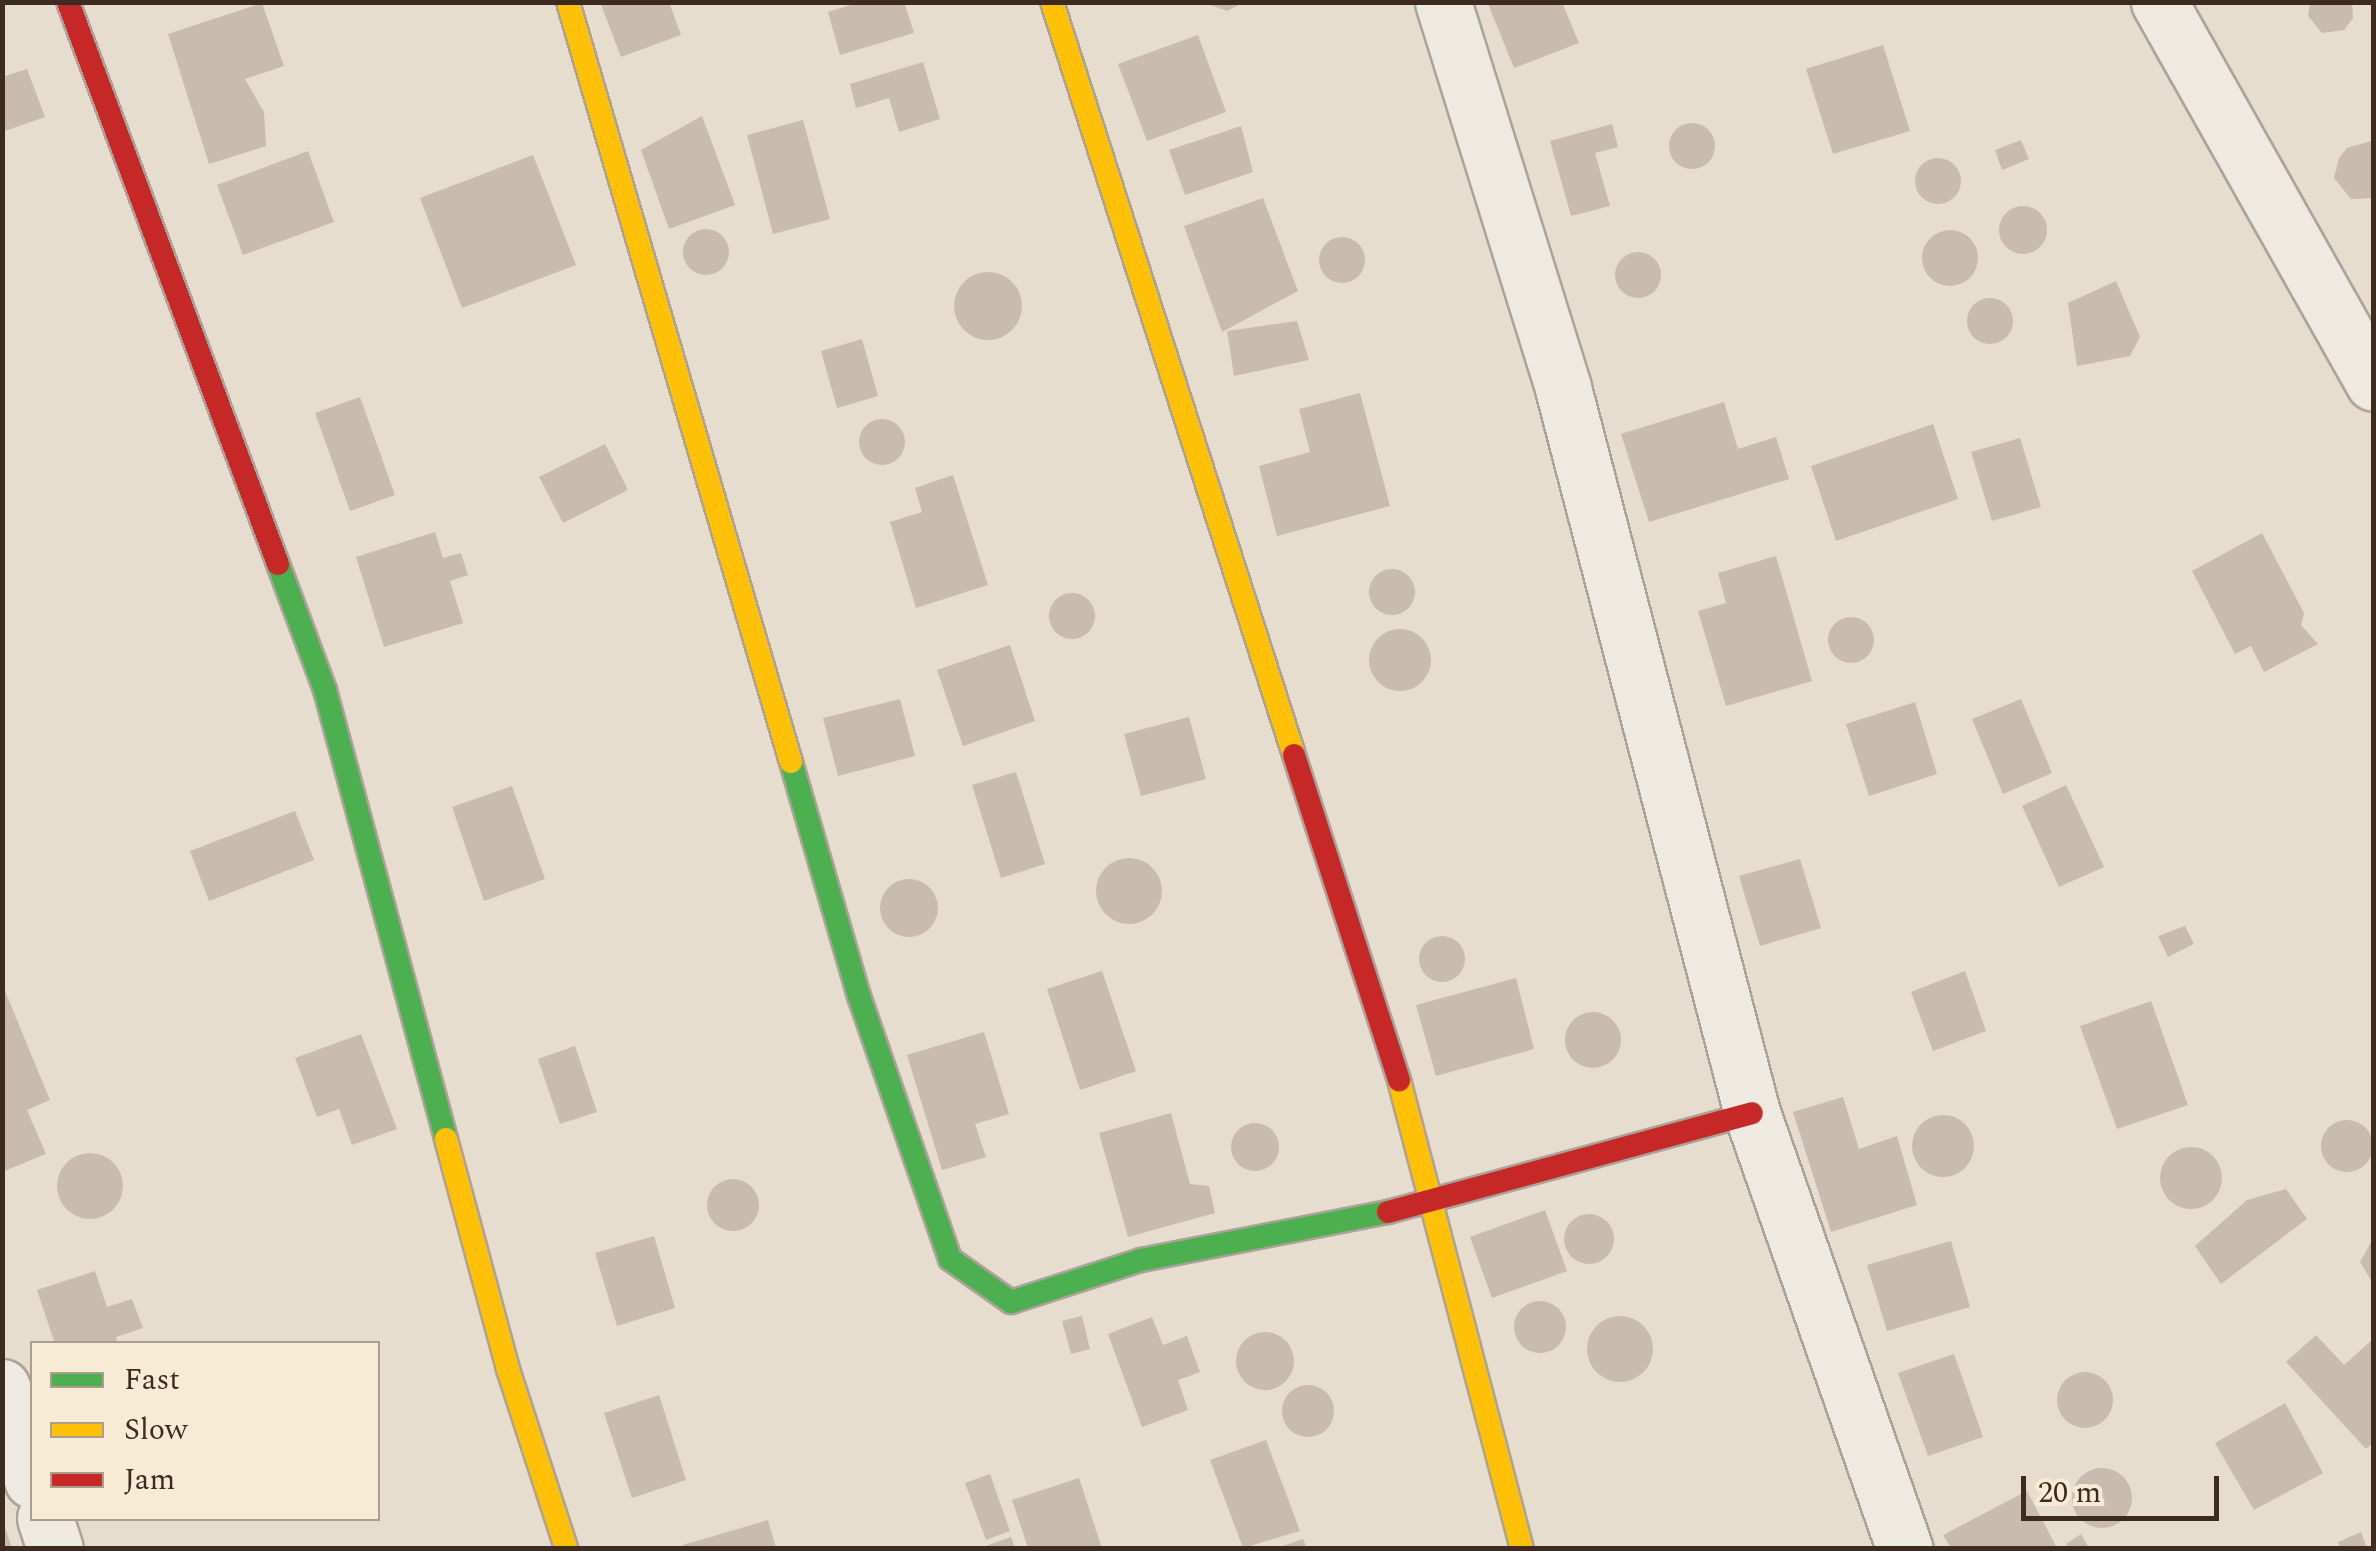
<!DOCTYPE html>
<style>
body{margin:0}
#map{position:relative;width:2376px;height:1551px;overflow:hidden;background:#e6ddcf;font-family:Spectral,serif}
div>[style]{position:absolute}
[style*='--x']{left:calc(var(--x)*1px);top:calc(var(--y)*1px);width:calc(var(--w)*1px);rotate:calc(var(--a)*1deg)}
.building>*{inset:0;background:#cabbaf}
.round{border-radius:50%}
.roads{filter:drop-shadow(2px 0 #aca398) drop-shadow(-2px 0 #aca398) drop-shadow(0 2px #aca398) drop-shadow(0 -2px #aca398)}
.street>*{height:55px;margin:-27.5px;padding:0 27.5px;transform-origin:27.5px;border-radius:27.5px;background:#eee9e1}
.fast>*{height:22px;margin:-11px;padding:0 11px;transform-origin:11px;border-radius:11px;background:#4caf50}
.slow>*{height:22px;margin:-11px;padding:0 11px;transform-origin:11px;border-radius:11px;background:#ffc107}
.jam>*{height:22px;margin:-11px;padding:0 11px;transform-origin:11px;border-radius:11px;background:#c62828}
span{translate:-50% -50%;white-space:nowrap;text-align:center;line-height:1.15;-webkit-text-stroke:10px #f7ebd5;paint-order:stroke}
.frame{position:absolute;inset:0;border:5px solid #3c2b1e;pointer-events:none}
.legend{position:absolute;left:30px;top:1341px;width:350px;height:180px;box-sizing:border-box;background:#f7ebd5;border:2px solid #ac9e8c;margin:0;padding:12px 18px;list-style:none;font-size:30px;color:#3c2b1e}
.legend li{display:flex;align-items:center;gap:20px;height:50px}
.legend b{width:50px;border:2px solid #ac9e8c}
.scale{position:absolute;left:2021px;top:1476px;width:198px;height:45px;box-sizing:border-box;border:5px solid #3c2b1e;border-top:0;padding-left:12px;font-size:30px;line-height:35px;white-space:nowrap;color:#3c2b1e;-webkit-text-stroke:8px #f7ebd5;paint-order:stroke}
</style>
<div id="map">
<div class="building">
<div style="clip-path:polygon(600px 2px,669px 2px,681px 35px,621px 57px)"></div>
<div style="clip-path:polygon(860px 2px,904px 2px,914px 33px,840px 55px,828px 12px)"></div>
<div style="clip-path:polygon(1203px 2px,1244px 2px,1227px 11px)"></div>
<div style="clip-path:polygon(1562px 2px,1579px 43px,1514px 68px,1488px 4px)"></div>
<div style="clip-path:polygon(2310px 2px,2352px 2px,2353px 18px,2344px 30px,2322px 33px,2308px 16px)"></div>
<div style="clip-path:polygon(262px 3px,284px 66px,245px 79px,264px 112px,266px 146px,209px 164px,168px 34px)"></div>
<div style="clip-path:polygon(1198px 35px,1226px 112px,1147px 141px,1118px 64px)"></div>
<div style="clip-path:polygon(1883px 45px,1910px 131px,1833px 154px,1806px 69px)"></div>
<div style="clip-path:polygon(923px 62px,940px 119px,899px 132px,889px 98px,856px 108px,850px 84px)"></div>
<div style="clip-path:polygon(27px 69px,45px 117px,2px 132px,2px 77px)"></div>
<div style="clip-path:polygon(702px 116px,735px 205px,669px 229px,641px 150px)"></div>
<div style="clip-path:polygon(803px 120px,830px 219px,773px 234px,747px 135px)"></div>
<div class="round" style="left:1669px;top:123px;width:46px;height:46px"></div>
<div style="clip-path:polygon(1612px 124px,1618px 147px,1595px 153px,1610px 206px,1571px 216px,1550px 141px)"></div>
<div style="clip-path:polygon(1241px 126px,1253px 172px,1185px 195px,1169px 150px)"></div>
<div style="clip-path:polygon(2021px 140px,2029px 159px,2002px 170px,1995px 150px)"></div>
<div style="clip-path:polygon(2374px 140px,2374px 198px,2351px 199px,2334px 178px,2339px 158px,2347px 148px)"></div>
<div style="clip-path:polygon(308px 151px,334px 222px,243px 255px,217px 185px)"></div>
<div style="clip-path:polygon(533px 155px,576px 265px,462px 308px,420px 198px)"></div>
<div class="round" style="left:1915px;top:158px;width:46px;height:46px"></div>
<div style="clip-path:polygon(1263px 198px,1298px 291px,1222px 332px,1184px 226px)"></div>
<div class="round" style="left:1999px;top:206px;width:48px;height:48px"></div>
<div class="round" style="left:683px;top:229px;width:46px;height:46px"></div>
<div class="round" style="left:1922px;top:230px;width:56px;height:56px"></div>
<div class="round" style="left:1319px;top:237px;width:46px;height:46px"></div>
<div class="round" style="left:1615px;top:252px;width:46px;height:46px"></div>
<div class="round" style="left:954px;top:272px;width:68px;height:68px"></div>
<div style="clip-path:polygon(2116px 281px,2140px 337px,2130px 356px,2077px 366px,2068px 303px)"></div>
<div class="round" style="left:1967px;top:298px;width:46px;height:46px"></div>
<div style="clip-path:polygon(1297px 321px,1309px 360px,1234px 376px,1227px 331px)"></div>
<div style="clip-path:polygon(862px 339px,878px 396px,837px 408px,821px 351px)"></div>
<div style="clip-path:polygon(1360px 393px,1390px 506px,1277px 536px,1259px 466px,1310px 452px,1299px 409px)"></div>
<div style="clip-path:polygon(360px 397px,395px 495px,350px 511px,315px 413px)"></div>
<div style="clip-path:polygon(1724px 402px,1738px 449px,1776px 437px,1789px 479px,1649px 522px,1621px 434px)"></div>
<div class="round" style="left:859px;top:419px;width:46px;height:46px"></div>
<div style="clip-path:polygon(1933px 424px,1958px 499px,1836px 541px,1811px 466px)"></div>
<div style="clip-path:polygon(2020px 438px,2041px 507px,1992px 521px,1971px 452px)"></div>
<div style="clip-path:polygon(605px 444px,628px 490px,563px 523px,539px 477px)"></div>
<div style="clip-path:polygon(953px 475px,988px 585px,916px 608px,890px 522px,922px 512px,915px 488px)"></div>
<div style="clip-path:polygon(435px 532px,443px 558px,461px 553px,468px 575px,450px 581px,463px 623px,384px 647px,356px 557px)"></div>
<div style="clip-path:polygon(2262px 533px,2304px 613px,2301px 625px,2318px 644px,2264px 672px,2251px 646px,2235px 654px,2192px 571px)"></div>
<div style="clip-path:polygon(1776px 556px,1812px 681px,1726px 706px,1698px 611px,1726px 603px,1718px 573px)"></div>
<div class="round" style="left:1369px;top:569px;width:46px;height:46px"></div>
<div class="round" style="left:1049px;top:593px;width:46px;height:46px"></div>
<div class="round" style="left:1828px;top:617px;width:46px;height:46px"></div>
<div class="round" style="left:1369px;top:629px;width:62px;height:62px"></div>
<div style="clip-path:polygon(1010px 645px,1035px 721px,963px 746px,937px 670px)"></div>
<div style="clip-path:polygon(900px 699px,915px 756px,838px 776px,823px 718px)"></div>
<div style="clip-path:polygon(2021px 699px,2052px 773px,2003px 794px,1972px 719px)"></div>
<div style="clip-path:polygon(1915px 702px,1937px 774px,1869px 796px,1846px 724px)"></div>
<div style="clip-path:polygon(1189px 717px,1206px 779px,1141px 796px,1124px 734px)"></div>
<div style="clip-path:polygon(1016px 772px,1045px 864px,1001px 878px,972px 785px)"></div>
<div style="clip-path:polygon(2066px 785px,2104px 867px,2059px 887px,2022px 806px)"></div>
<div style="clip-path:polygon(512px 786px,545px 879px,484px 901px,452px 807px)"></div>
<div style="clip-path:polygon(295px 811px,314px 860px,209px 901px,190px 851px)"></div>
<div class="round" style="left:1096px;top:858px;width:66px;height:66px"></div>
<div style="clip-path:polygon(1800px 859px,1821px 928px,1760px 946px,1739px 876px)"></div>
<div class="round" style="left:880px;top:879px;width:58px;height:58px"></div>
<div style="clip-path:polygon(2185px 926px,2194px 944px,2168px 957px,2158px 936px)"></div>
<div class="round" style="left:1419px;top:936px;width:46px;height:46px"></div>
<div style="clip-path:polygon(1102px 971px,1136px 1071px,1080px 1090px,1047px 989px)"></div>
<div style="clip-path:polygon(1965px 971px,1986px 1031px,1933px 1051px,1911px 992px)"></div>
<div style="clip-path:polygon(1516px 978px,1534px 1049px,1436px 1076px,1416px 1005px)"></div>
<div style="clip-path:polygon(3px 986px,50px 1100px,27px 1110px,46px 1154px,2px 1172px)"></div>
<div style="clip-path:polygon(2151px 1001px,2188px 1105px,2117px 1129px,2080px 1026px)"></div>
<div class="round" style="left:1565px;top:1012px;width:56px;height:56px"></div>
<div style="clip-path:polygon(984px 1032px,1009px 1114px,975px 1124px,986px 1157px,942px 1170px,907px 1055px)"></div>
<div style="clip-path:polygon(361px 1034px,397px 1129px,352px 1145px,339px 1109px,317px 1117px,295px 1058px)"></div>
<div style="clip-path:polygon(575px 1046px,597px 1112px,560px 1124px,538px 1059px)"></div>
<div style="clip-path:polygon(1843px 1097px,1859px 1149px,1897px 1136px,1917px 1205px,1831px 1232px,1793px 1112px)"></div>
<div style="clip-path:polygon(1171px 1113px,1190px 1184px,1209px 1186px,1215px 1213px,1128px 1237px,1099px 1133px)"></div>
<div class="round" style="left:1912px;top:1115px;width:62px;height:62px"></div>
<div class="round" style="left:2321px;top:1120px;width:52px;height:52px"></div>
<div class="round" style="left:1231px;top:1123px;width:48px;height:48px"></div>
<div class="round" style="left:2160px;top:1147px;width:62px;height:62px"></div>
<div class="round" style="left:57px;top:1153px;width:66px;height:66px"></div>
<div class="round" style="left:707px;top:1179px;width:52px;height:52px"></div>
<div style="clip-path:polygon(2286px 1189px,2307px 1219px,2221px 1284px,2195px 1246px,2247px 1200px)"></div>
<div style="clip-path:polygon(1545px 1210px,1567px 1271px,1492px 1298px,1470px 1237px)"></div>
<div class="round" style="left:1564px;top:1214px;width:50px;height:50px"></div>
<div style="clip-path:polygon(654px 1236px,675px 1308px,617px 1326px,595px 1253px)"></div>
<div style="clip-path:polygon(2374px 1237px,2374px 1285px,2360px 1262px)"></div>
<div style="clip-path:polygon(1951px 1241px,1970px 1307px,1887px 1331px,1867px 1265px)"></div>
<div style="clip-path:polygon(95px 1271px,107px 1307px,132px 1299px,143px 1328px,116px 1337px,118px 1344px,55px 1344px,37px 1290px)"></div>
<div class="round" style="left:1514px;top:1301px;width:52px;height:52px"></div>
<div style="clip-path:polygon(1082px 1316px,1090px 1349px,1071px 1354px,1062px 1321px)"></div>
<div class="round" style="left:1587px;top:1316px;width:66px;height:66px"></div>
<div style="clip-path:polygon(1152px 1317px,1163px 1345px,1187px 1336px,1200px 1372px,1178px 1380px,1188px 1410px,1142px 1427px,1108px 1334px)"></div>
<div class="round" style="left:1236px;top:1332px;width:58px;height:58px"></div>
<div style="clip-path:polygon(2316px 1335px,2344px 1365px,2374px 1338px,2374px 1442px,2366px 1449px,2286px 1362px)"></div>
<div style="clip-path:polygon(1954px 1354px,1983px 1437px,1928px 1456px,1898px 1373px)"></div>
<div class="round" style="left:2057px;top:1372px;width:56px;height:56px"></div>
<div class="round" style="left:1282px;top:1385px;width:52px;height:52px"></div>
<div style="clip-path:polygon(659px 1395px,686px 1480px,632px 1498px,604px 1413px)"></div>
<div style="clip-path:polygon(2285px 1403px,2323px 1473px,2254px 1510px,2215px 1443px)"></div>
<div style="clip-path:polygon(1266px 1440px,1300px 1531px,1243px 1548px,1210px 1460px)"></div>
<div class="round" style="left:2072px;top:1468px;width:60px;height:60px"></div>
<div style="clip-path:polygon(990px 1474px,1010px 1531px,986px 1540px,965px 1483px)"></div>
<div style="clip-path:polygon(1079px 1478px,1102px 1548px,1028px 1548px,1012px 1500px)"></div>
<div style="clip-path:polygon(2027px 1491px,2057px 1548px,1951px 1548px,1943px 1535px)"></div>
<div style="clip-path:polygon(768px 1520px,776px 1548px,684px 1548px,683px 1545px)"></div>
<div style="clip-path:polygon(2px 1522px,3px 1522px,12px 1548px,2px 1548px)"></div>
<div style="clip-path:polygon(2361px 1532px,2367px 1548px,2340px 1548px,2338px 1542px)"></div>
<div style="clip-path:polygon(2081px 1534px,2089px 1548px,2069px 1548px,2066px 1544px)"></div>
<div style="clip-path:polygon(1011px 1537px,1015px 1548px,980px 1548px)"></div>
<div style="clip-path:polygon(1303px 1539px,1307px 1548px,1277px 1548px)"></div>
</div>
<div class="roads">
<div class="street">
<div style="--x:1443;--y:2;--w:404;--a:72.7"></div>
<div style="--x:1563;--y:388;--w:749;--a:75.39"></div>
<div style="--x:1752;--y:1113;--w:461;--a:70.7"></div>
<div style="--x:2159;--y:2;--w:437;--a:60.6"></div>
<div style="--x:2;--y:1387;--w:98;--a:72.1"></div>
<div style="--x:45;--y:1518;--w:32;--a:72"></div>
</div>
<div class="fast">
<div style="--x:278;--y:564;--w:134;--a:69.5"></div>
<div style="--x:325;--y:690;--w:465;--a:74.9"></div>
<div style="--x:791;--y:762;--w:244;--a:73.8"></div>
<div style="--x:859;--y:996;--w:278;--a:70.9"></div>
<div style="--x:950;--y:1259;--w:75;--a:35.2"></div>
<div style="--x:1011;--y:1302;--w:137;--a:-17.9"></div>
<div style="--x:1141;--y:1260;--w:252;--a:-11"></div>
</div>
<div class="slow">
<div style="--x:568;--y:2;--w:792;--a:73.65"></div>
<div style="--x:1052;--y:2;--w:791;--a:72.18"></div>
<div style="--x:1399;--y:1080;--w:484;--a:75.3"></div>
<div style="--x:446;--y:1139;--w:238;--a:74.9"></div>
<div style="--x:508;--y:1369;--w:188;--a:72"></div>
</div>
<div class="jam">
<div style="--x:68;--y:2;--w:600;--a:69.51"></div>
<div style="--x:1294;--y:755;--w:342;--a:72.1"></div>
<div style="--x:1388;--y:1212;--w:377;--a:-15.2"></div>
</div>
</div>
<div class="frame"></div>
<ul class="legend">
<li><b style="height:12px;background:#4caf50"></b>Fast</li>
<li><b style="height:12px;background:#ffc107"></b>Slow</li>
<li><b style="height:12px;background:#c62828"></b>Jam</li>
</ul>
<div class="scale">20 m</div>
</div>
